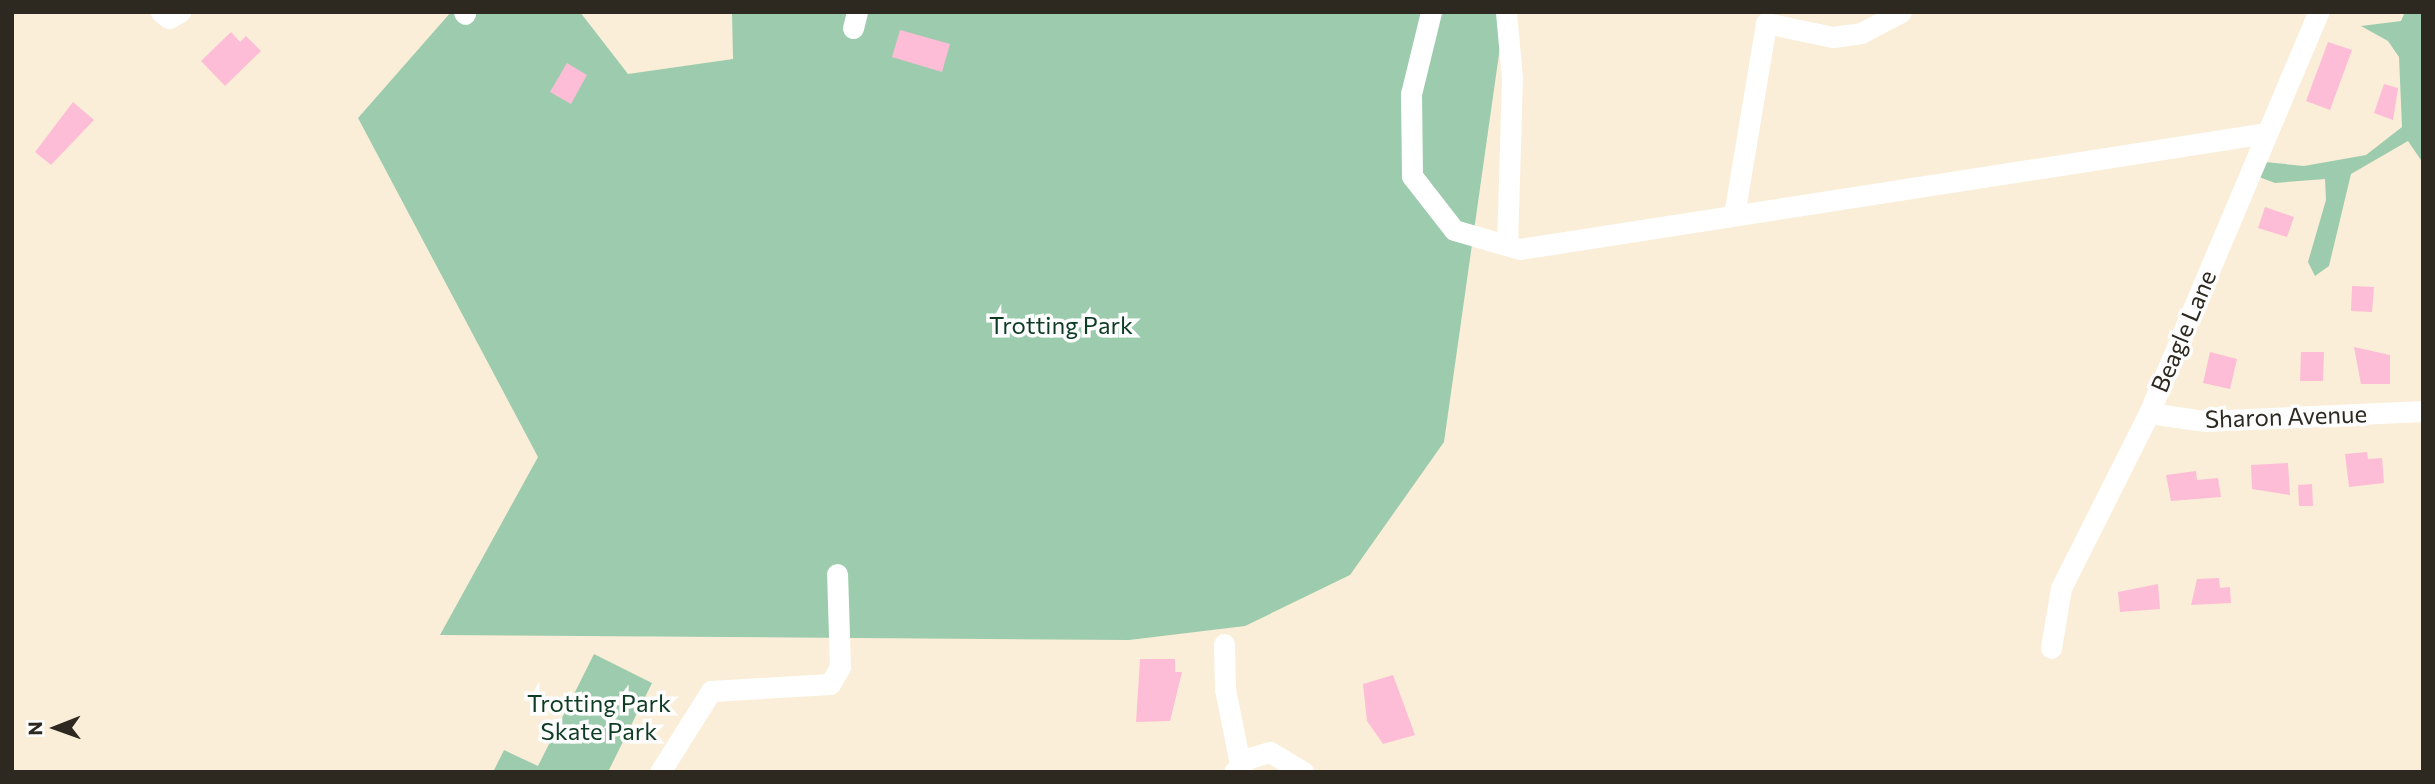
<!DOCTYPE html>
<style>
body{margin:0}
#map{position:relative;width:2435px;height:784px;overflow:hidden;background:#faeed8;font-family:Commissioner,sans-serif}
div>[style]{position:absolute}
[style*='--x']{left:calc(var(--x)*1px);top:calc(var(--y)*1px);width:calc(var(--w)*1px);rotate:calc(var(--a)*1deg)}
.green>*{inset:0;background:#9cccad}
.building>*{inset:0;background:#fdbdd6}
.minor>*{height:21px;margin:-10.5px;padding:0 10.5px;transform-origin:10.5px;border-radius:10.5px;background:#fff}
span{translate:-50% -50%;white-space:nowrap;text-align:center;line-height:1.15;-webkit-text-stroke:7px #fdfdfd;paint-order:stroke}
.park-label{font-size:24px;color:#0d3b23}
.street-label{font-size:24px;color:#2d2921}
.frame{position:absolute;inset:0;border:14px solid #2d2921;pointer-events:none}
.north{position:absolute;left:21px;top:693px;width:70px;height:70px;-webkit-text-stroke:5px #fdfdfd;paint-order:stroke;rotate:269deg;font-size:19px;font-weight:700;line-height:28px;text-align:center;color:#2d2921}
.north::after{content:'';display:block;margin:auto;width:24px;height:32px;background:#2d2921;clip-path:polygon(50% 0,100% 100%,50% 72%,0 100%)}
</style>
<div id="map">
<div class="green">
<div style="clip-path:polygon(451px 12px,580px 12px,628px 74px,733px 59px,732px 12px,1505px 12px,1444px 442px,1350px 575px,1245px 626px,1129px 640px,440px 635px,538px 457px,358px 118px)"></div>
<div style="clip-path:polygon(2405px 12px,2423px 12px,2423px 163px,2408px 141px,2351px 174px,2329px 266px,2315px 276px,2308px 262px,2326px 200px,2325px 179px,2275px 183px,2259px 177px,2265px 162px,2304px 166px,2366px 155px,2402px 127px,2399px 57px,2388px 41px,2361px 26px,2401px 21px)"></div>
<div style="clip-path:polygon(594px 654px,652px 683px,608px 772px,493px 772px,504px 750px,538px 766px)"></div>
</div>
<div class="building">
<div style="clip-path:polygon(900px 30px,950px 44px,942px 72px,892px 57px)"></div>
<div style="clip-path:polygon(231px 32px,240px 42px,246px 36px,261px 51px,225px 86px,201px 61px)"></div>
<div style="clip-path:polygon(2328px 42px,2352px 50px,2330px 110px,2306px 101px)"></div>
<div style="clip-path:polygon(567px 63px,587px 75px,571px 104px,550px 92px)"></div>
<div style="clip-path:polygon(2384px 84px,2398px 88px,2393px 120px,2374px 113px)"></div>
<div style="clip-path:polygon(73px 102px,94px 120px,51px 165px,35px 152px)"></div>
<div style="clip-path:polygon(2265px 207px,2294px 217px,2287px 237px,2258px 228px)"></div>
<div style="clip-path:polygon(2352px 286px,2374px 287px,2372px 312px,2351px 311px)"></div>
<div style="clip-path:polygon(2354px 347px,2390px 355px,2390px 384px,2361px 384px)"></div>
<div style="clip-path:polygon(2210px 352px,2237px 359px,2230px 389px,2203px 383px)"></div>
<div style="clip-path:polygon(2301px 352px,2324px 352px,2323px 381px,2300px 381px)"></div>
<div style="clip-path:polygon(2367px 452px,2368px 459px,2382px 458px,2384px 483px,2349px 487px,2345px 454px)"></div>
<div style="clip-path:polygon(2288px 463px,2290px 495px,2252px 489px,2251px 465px)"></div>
<div style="clip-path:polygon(2196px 471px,2197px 480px,2218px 478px,2221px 497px,2171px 501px,2166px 475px)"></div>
<div style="clip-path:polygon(2312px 484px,2313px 506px,2299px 506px,2298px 485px)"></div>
<div style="clip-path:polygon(2219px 578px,2220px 588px,2230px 587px,2231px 603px,2191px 605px,2197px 579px)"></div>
<div style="clip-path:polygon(2158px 584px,2160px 609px,2120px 612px,2118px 592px)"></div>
<div style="clip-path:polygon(1140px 659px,1175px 659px,1175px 672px,1182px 672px,1170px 721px,1136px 722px)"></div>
<div style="clip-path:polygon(1393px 675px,1415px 735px,1383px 744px,1367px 721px,1363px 684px)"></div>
</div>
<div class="minor">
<div style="--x:161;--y:12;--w:10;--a:37"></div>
<div style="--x:169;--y:18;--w:13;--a:-29"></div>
<div style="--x:464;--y:12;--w:2;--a:63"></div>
<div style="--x:1431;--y:12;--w:84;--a:103.7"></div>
<div style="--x:1411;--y:94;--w:82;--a:89.3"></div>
<div style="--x:1412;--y:176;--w:68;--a:52.1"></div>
<div style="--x:1454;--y:230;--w:69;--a:16.1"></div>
<div style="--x:1520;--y:249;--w:756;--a:-8.83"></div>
<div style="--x:1506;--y:12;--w:66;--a:84.8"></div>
<div style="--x:1512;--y:78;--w:167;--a:91.7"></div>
<div style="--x:853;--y:28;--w:16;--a:-76"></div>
<div style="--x:1734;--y:215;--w:195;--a:-80.5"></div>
<div style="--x:1766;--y:23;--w:68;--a:11.8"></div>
<div style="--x:1833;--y:37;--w:28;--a:-8"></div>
<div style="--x:1861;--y:33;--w:45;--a:-27.7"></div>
<div style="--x:2149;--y:413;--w:57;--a:8.1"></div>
<div style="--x:2205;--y:421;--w:218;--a:-2.6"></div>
<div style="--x:1224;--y:644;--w:45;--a:88.7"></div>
<div style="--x:1225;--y:689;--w:76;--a:78.7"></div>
<div style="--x:2051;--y:648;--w:61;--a:-80.5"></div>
<div style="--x:2061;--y:588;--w:196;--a:-63.3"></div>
<div style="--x:2149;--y:413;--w:435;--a:-67.1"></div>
<div style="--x:660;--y:772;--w:96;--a:-57.8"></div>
<div style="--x:711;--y:691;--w:119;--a:-3.4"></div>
<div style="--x:830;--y:684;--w:20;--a:-60"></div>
<div style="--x:840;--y:667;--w:93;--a:-91.8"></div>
<div style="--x:1234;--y:772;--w:21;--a:-43"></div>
<div style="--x:1249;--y:758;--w:22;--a:-16"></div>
<div style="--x:1270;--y:752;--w:39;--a:31"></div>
</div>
<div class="park-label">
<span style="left:1061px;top:325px">Trotting Park</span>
<span style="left:599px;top:717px">Trotting Park<br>Skate Park</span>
</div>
<div class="street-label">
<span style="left:2183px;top:331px;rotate:-67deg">Beagle Lane</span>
<span style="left:2286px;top:416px;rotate:-2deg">Sharon Avenue</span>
</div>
<div class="frame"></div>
<div class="north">N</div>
</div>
